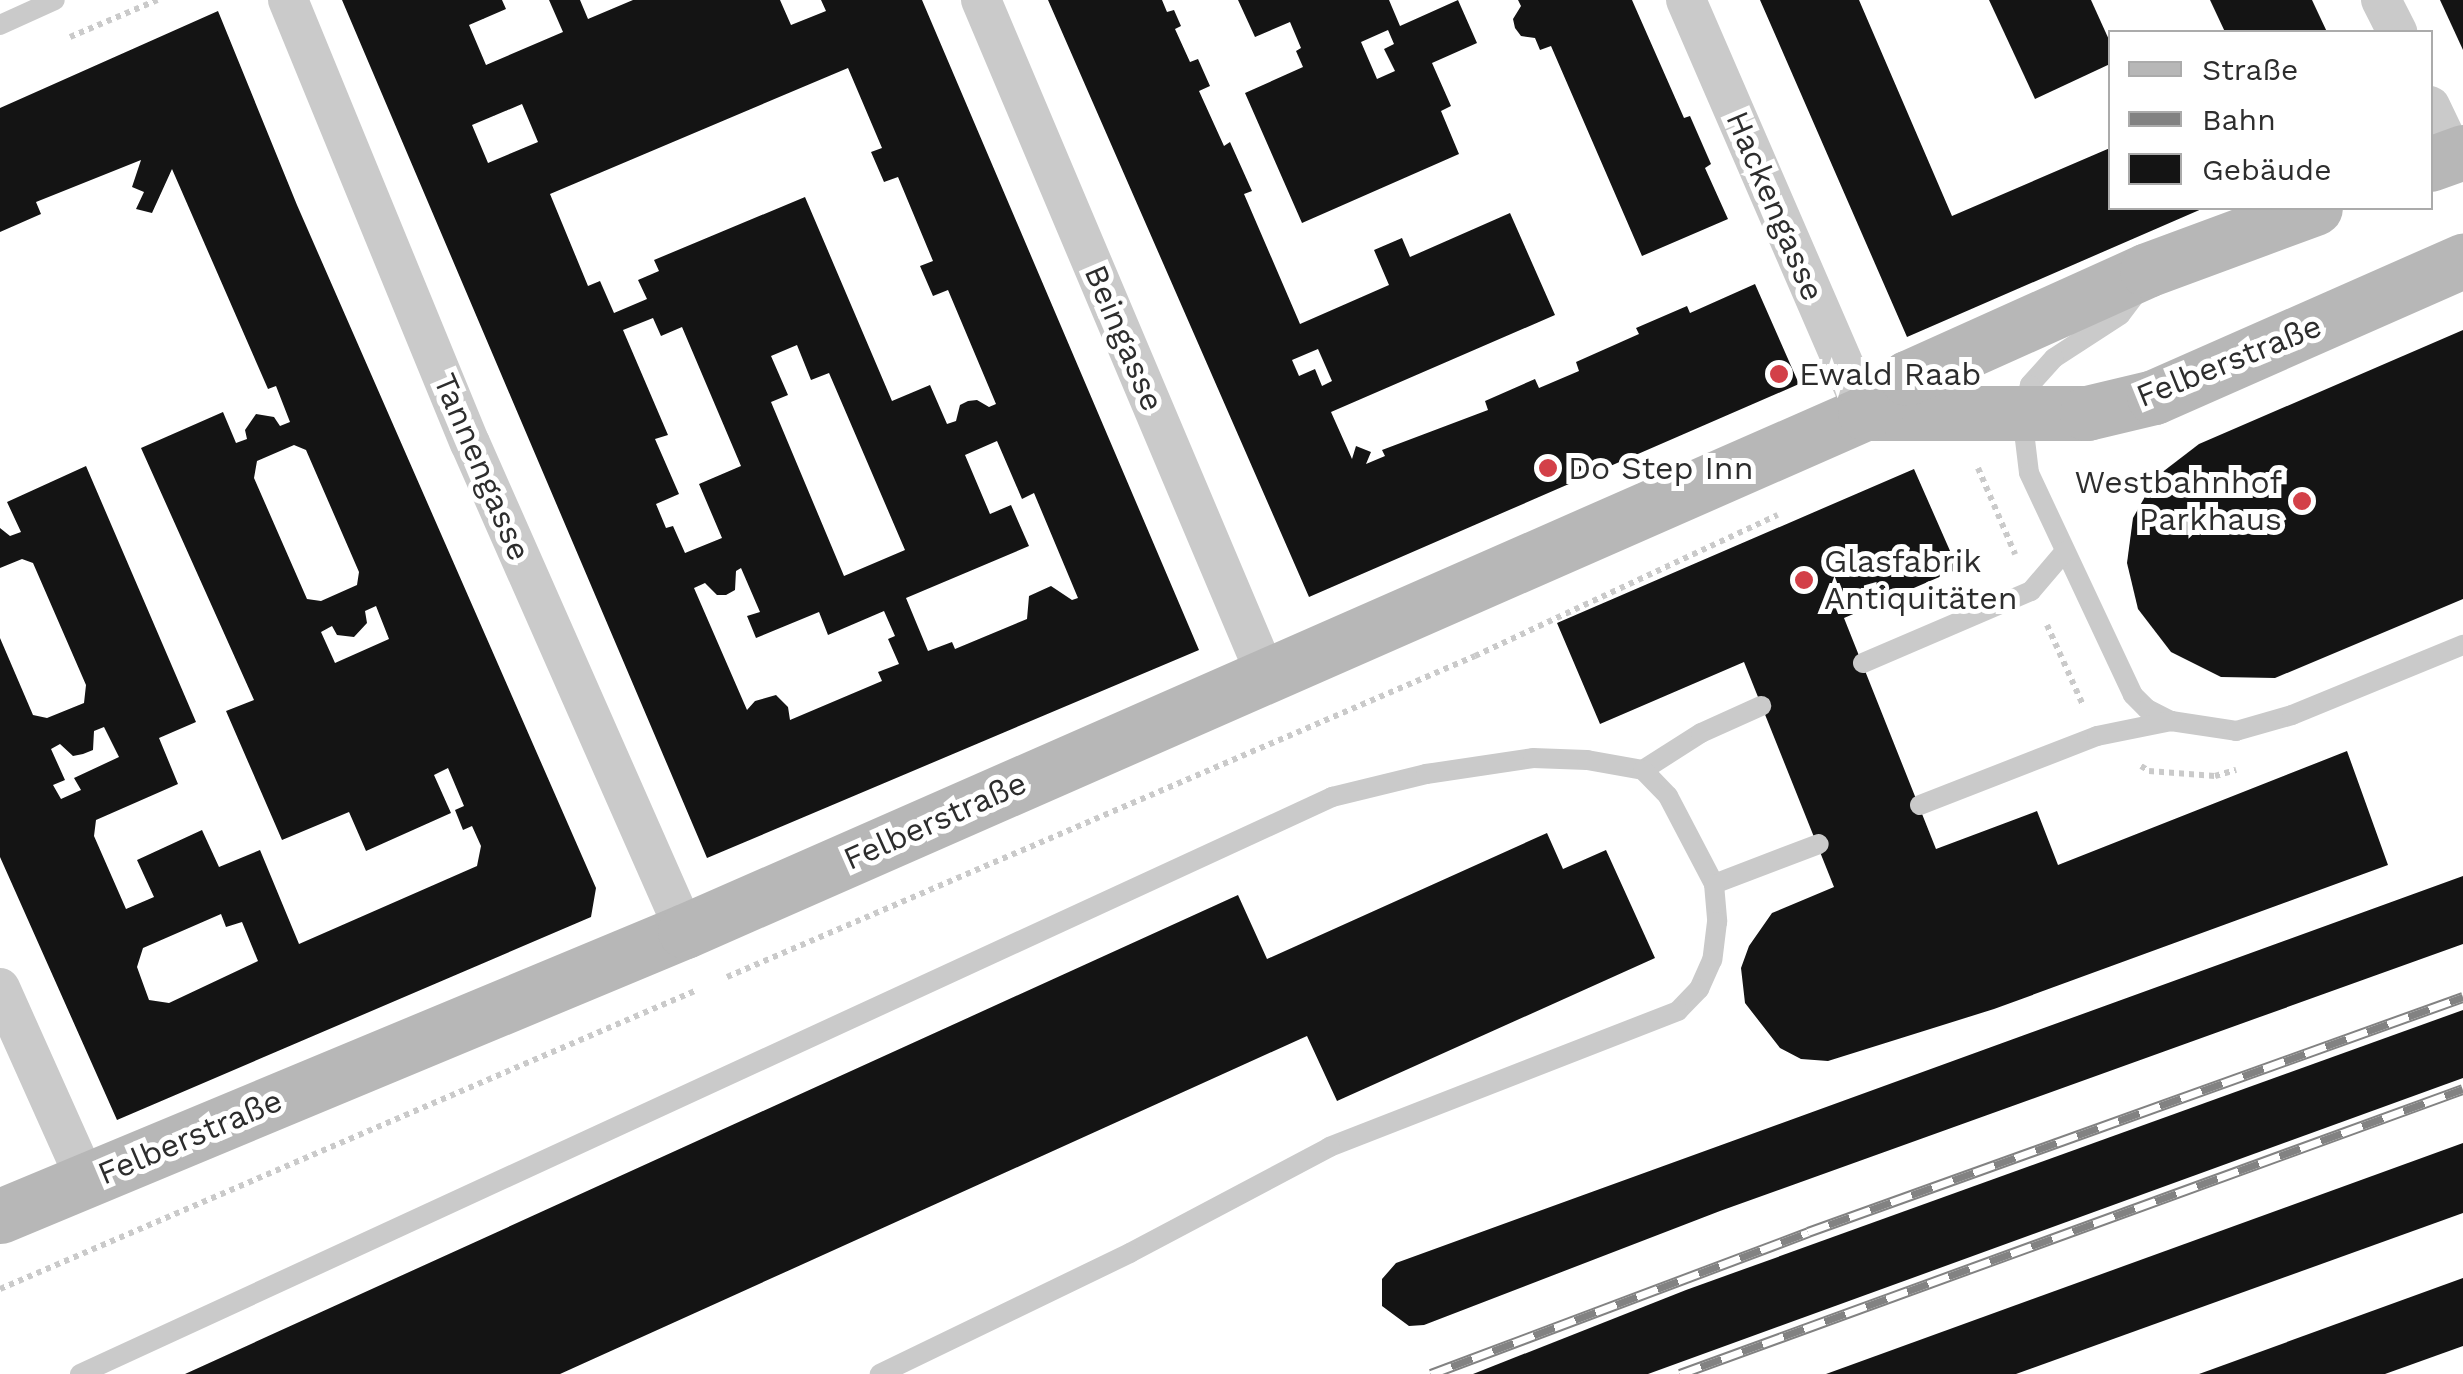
<!DOCTYPE html>
<meta charset="utf-8">
<style>
body{margin:0}
#map{position:relative;width:2463px;height:1374px;overflow:hidden;background:#fff;font-family:"Work Sans",sans-serif}
div>[style]{position:absolute}
[style*='--x']{left:calc(var(--x)*1px);top:calc(var(--y)*1px);width:calc(var(--w)*1px);rotate:calc(var(--a)*1deg)}
.building>*{inset:0;background:#141414}
.path>*{height:6px;margin-top:-3px;transform-origin:0;background:repeating-linear-gradient(90deg,#cacaca 0 5px,transparent 0 10px)}
.lane>*{height:20px;margin:-10px;padding:0 10px;transform-origin:10px;border-radius:10px;background:#cacaca}
.street>*{height:40px;margin:-20px;padding:0 20px;transform-origin:20px;border-radius:20px;background:#cacaca}
.secondary>*{height:55px;margin:-27.5px;padding:0 27.5px;transform-origin:27.5px;border-radius:27.5px;background:#b7b7b7}
.rail>*{height:11px;margin-top:-5.5px;transform-origin:0;background:repeating-linear-gradient(90deg,#fff 0 22px,#828282 0 44px);box-sizing:border-box;border-block:2px solid #828282}
.dots>*{width:28px;height:28px;translate:-50% -50%;box-sizing:border-box;border:5px solid #fff;border-radius:50%}
span{translate:-50% -50%;white-space:nowrap;text-align:center;line-height:1.15;-webkit-text-stroke:10px #fff;paint-order:stroke}
.street-label{font-size:32px;color:#2d2d2d}
.poi-label{font-size:32px;color:#2d2d2d}
.left{translate:0 -50%;text-align:left}
.right{translate:-100% -50%;text-align:right}
.legend{position:absolute;left:2108px;top:30px;width:325px;height:180px;box-sizing:border-box;background:#fff;border:2px solid #ababab;margin:0;padding:12px 18px;list-style:none;font-size:30px;color:#2d2d2d}
.legend li{display:flex;align-items:center;gap:20px;height:50px}
.legend b{width:50px;border:2px solid #ababab}
</style>
<div id="map">
<div class="building">
<div style="clip-path:polygon(evenodd,342px 0,502px 0,506px 9px,469px 25px,486px 65px,563px 32px,549px 0,580px 0,588px 19px,633px 0,780px 0,791px 25px,826px 11px,821px 0,922px 0,1199px 650px,707px 858px,342px 0,848px 68px,882px 148px,871px 152px,884px 182px,898px 177px,933px 261px,920px 266px,933px 296px,948px 290px,996px 404px,989px 407px,977px 400px,968px 401px,960px 405px,956px 421px,947px 424px,930px 385px,892px 401px,805px 197px,654px 260px,659px 271px,638px 280px,647px 299px,614px 313px,600px 281px,588px 286px,550px 194px,848px 68px,342px 0,522px 104px,538px 142px,488px 163px,472px 125px,522px 104px,342px 0,653px 318px,661px 336px,682px 327px,741px 466px,699px 484px,722px 538px,685px 553px,673px 526px,666px 528px,656px 504px,679px 494px,655px 439px,668px 435px,623px 330px,653px 318px,342px 0,797px 345px,811px 380px,829px 373px,905px 550px,844px 576px,771px 402px,788px 395px,771px 356px,797px 345px,342px 0,997px 441px,1022px 499px,1034px 493px,1078px 598px,1072px 600px,1051px 586px,1029px 596px,1027px 619px,955px 649px,952px 642px,928px 651px,906px 598px,1029px 546px,1011px 505px,990px 514px,965px 455px,997px 441px,342px 0,741px 568px,760px 612px,747px 616px,756px 638px,819px 612px,828px 635px,884px 611px,895px 636px,888px 639px,899px 664px,878px 672px,882px 681px,790px 720px,788px 707px,776px 695px,755px 701px,747px 710px,694px 588px,705px 583px,717px 595px,726px 595px,735px 590px,736px 571px,741px 568px)"></div>
<div style="clip-path:polygon(evenodd,1048px 0,1162px 0,1167px 12px,1174px 10px,1181px 26px,1175px 29px,1190px 62px,1198px 59px,1210px 86px,1199px 91px,1224px 146px,1230px 142px,1252px 191px,1244px 194px,1300px 324px,1389px 285px,1374px 250px,1402px 238px,1410px 257px,1510px 213px,1555px 315px,1331px 412px,1352px 459px,1356px 446px,1371px 452px,1366px 464px,1385px 456px,1382px 450px,1488px 410px,1485px 401px,1535px 379px,1539px 388px,1579px 371px,1576px 362px,1639px 334px,1636px 328px,1687px 306px,1690px 313px,1755px 284px,1799px 384px,1309px 597px,1048px 0,1318px 349px,1332px 381px,1322px 386px,1315px 369px,1299px 376px,1292px 360px,1318px 349px)"></div>
<div style="clip-path:polygon(evenodd,1238px 0,1389px 0,1400px 26px,1458px 0,1477px 43px,1432px 63px,1451px 106px,1441px 111px,1459px 154px,1302px 223px,1245px 93px,1303px 67px,1296px 51px,1301px 48px,1290px 22px,1255px 37px,1238px 0,1388px 30px,1394px 44px,1384px 49px,1395px 71px,1377px 79px,1361px 42px,1388px 30px)"></div>
<div style="clip-path:polygon(1518px 0,1632px 0,1684px 118px,1690px 116px,1711px 164px,1705px 168px,1728px 219px,1642px 256px,1551px 46px,1540px 50px,1535px 38px,1521px 36px,1515px 28px,1513px 19px,1521px 6px)"></div>
<div style="clip-path:polygon(1760px 0,1859px 0,1952px 216px,2110px 148px,2110px 208px,2204px 208px,1907px 337px)"></div>
<div style="clip-path:polygon(1989px 0,2091px 0,2110px 42px,2110px 64px,2035px 99px)"></div>
<div style="clip-path:polygon(2210px 0,2312px 0,2327px 32px,2225px 32px)"></div>
<div style="clip-path:polygon(2440px 0,2463px 0,2463px 50px)"></div>
<div style="clip-path:polygon(evenodd,218px 11px,297px 205px,596px 888px,591px 917px,117px 1120px,0 857px,0 638px,33px 715px,47px 718px,84px 703px,86px 685px,33px 563px,22px 559px,0 568px,0 528px,10px 536px,21px 532px,7px 502px,86px 466px,196px 722px,159px 738px,178px 784px,96px 820px,94px 836px,126px 909px,154px 897px,137px 860px,202px 830px,219px 867px,260px 850px,299px 944px,477px 866px,481px 846px,472px 826px,463px 830px,455px 810px,464px 806px,448px 768px,434px 775px,451px 813px,366px 851px,349px 812px,282px 840px,226px 711px,254px 700px,141px 448px,223px 412px,236px 443px,247px 439px,245px 430px,256px 414px,274px 417px,280px 426px,290px 422px,276px 386px,268px 389px,172px 169px,152px 213px,136px 209px,144px 192px,132px 187px,141px 160px,36px 202px,41px 214px,0 232px,0 108px,218px 11px,294px 445px,306px 450px,359px 572px,357px 585px,321px 601px,307px 599px,254px 478px,257px 461px,294px 445px,218px 11px,376px 606px,389px 639px,335px 663px,321px 632px,332px 626px,337px 635px,354px 637px,367px 623px,365px 611px,376px 606px,218px 11px,104px 727px,119px 757px,74px 778px,81px 790px,61px 799px,53px 785px,65px 780px,51px 749px,60px 744px,73px 756px,83px 754px,93px 750px,94px 731px,104px 727px,218px 11px,221px 914px,226px 927px,242px 922px,258px 961px,169px 1003px,149px 1000px,137px 967px,143px 948px,221px 914px)"></div>
<div style="clip-path:polygon(2463px 330px,2463px 599px,2275px 678px,2221px 677px,2171px 652px,2138px 609px,2127px 563px,2133px 518px,2156px 477px,2199px 444px)"></div>
<div style="clip-path:polygon(1914px 469px,1958px 569px,1844px 618px,1936px 849px,2037px 811px,2058px 865px,2347px 751px,2388px 865px,1994px 1009px,1828px 1061px,1801px 1059px,1780px 1048px,1745px 1003px,1741px 968px,1749px 946px,1772px 913px,1834px 887px,1744px 662px,1600px 724px,1557px 623px)"></div>
<div style="clip-path:polygon(1547px 833px,1563px 869px,1606px 850px,1655px 958px,1337px 1101px,1307px 1036px,560px 1374px,185px 1374px,1238px 895px,1267px 959px)"></div>
<div style="clip-path:polygon(2463px 876px,2463px 944px,1720px 1211px,1424px 1325px,1409px 1326px,1382px 1306px,1382px 1279px,1396px 1263px)"></div>
<div style="clip-path:polygon(2463px 1010px,2463px 1078px,1648px 1374px,1473px 1374px,1686px 1290px)"></div>
<div style="clip-path:polygon(2463px 1143px,2463px 1213px,2016px 1374px,1826px 1374px)"></div>
<div style="clip-path:polygon(2463px 1278px,2463px 1346px,2385px 1374px,2199px 1374px)"></div>
</div>
<div class="path">
<div style="--x:70;--y:37;--w:95;--a:-23"></div>
<div style="--x:1978;--y:468;--w:94;--a:66.7"></div>
<div style="--x:2047;--y:625;--w:88;--a:65.8"></div>
<div style="--x:2141;--y:766;--w:9;--a:32"></div>
<div style="--x:2149;--y:771;--w:66;--a:4.3"></div>
<div style="--x:2215;--y:776;--w:22;--a:-16"></div>
<div style="--x:727;--y:977;--w:814;--a:-23.23"></div>
<div style="--x:1475;--y:656;--w:334;--a:-25"></div>
<div style="--x:0;--y:1289;--w:758;--a:-23.22"></div>
</div>
<div class="lane">
<div style="--x:0;--y:25;--w:60;--a:-24.4"></div>
<div style="--x:2139;--y:290;--w:31;--a:127"></div>
<div style="--x:2120;--y:315;--w:79;--a:146.9"></div>
<div style="--x:2054;--y:358;--w:36;--a:132"></div>
<div style="--x:2030;--y:385;--w:31;--a:105"></div>
<div style="--x:2022;--y:415;--w:58;--a:83.1"></div>
<div style="--x:2029;--y:473;--w:245;--a:64.9"></div>
<div style="--x:2133;--y:695;--w:20;--a:45"></div>
<div style="--x:2147;--y:709;--w:27;--a:27"></div>
<div style="--x:2171;--y:721;--w:66;--a:8.7"></div>
<div style="--x:2236;--y:731;--w:58;--a:-15.9"></div>
<div style="--x:2292;--y:715;--w:185;--a:-22.3"></div>
<div style="--x:1863;--y:663;--w:183;--a:-23.2"></div>
<div style="--x:2031;--y:591;--w:52;--a:-49.6"></div>
<div style="--x:1643;--y:770;--w:69;--a:-32.5"></div>
<div style="--x:1701;--y:733;--w:66;--a:-24.2"></div>
<div style="--x:1920;--y:805;--w:190;--a:-21.3"></div>
<div style="--x:2097;--y:736;--w:76;--a:-11.5"></div>
<div style="--x:1714;--y:884;--w:112;--a:-20.9"></div>
<div style="--x:80;--y:1374;--w:1379;--a:-24.74"></div>
<div style="--x:1332;--y:797;--w:97;--a:-13.7"></div>
<div style="--x:1426;--y:774;--w:108;--a:-8.5"></div>
<div style="--x:1533;--y:758;--w:54;--a:2.1"></div>
<div style="--x:1587;--y:760;--w:57;--a:10.1"></div>
<div style="--x:1643;--y:770;--w:36;--a:46"></div>
<div style="--x:1668;--y:796;--w:99;--a:62.4"></div>
<div style="--x:1714;--y:884;--w:38;--a:85"></div>
<div style="--x:1717;--y:922;--w:38;--a:97"></div>
<div style="--x:1712;--y:960;--w:32;--a:114"></div>
<div style="--x:1699;--y:989;--w:30;--a:134"></div>
<div style="--x:1678;--y:1011;--w:374;--a:158.7"></div>
<div style="--x:1330;--y:1147;--w:226;--a:152.1"></div>
<div style="--x:1130;--y:1253;--w:278;--a:154.2"></div>
</div>
<div class="street">
<div style="--x:288;--y:0;--w:479;--a:67.7"></div>
<div style="--x:470;--y:443;--w:533;--a:66.22"></div>
<div style="--x:981;--y:0;--w:733;--a:67.11"></div>
<div style="--x:1686;--y:0;--w:450;--a:66.6"></div>
<div style="--x:2381;--y:0;--w:36;--a:63"></div>
<div style="--x:2430;--y:106;--w:55;--a:64.4"></div>
<div style="--x:0;--y:988;--w:210;--a:65.9"></div>
</div>
<div class="secondary">
<div style="--x:2430;--y:164;--w:35;--a:-20"></div>
<div style="--x:1865;--y:413;--w:222;--a:0"></div>
<div style="--x:2087;--y:413;--w:69;--a:-13.4"></div>
<div style="--x:2154;--y:397;--w:338;--a:-23.8"></div>
<div style="--x:0;--y:1216;--w:742;--a:-22.59"></div>
<div style="--x:685;--y:931;--w:1289;--a:-23.7"></div>
<div style="--x:1865;--y:413;--w:55;--a:-39.8"></div>
<div style="--x:1907;--y:378;--w:263;--a:-24.2"></div>
<div style="--x:2147;--y:270;--w:179;--a:-20.3"></div>
</div>
<div class="rail">
<div style="--x:1431;--y:1374;--w:403;--a:-20.6"></div>
<div style="--x:1808;--y:1232;--w:696;--a:-19.74"></div>
<div style="--x:1680;--y:1374;--w:833;--a:-20"></div>
</div>
<div class="dots">
<div style="left:1779px;top:374px;background:#d34048"></div>
<div style="left:1548px;top:468px;background:#d34048"></div>
<div style="left:2302px;top:501px;background:#d34048"></div>
<div style="left:1804px;top:580px;background:#d34048"></div>
</div>
<div class="street-label">
<span style="left:1775px;top:206px;rotate:67deg">Hackengasse</span>
<span style="left:1124px;top:338px;rotate:67deg">Beingasse</span>
<span style="left:2229px;top:361px;rotate:-22deg">Felberstraße</span>
<span style="left:482px;top:467px;rotate:67deg">Tannengasse</span>
<span style="left:935px;top:821px;rotate:-24deg">Felberstraße</span>
<span style="left:190px;top:1137px;rotate:-23deg">Felberstraße</span>
</div>
<div class="poi-label">
<span class="left" style="left:1799px;top:374px">Ewald Raab</span>
<span class="left" style="left:1568px;top:468px">Do Step Inn</span>
<span class="right" style="left:2282px;top:501px">Westbahnhof<br>Parkhaus</span>
<span class="left" style="left:1824px;top:580px">Glasfabrik<br>Antiquitäten</span>
</div>
<ul class="legend">
<li><b style="height:12px;background:#b7b7b7"></b>Straße</li>
<li><b style="height:12px;background:#828282"></b>Bahn</li>
<li><b style="height:28px;background:#141414"></b>Gebäude</li>
</ul>
</div>
